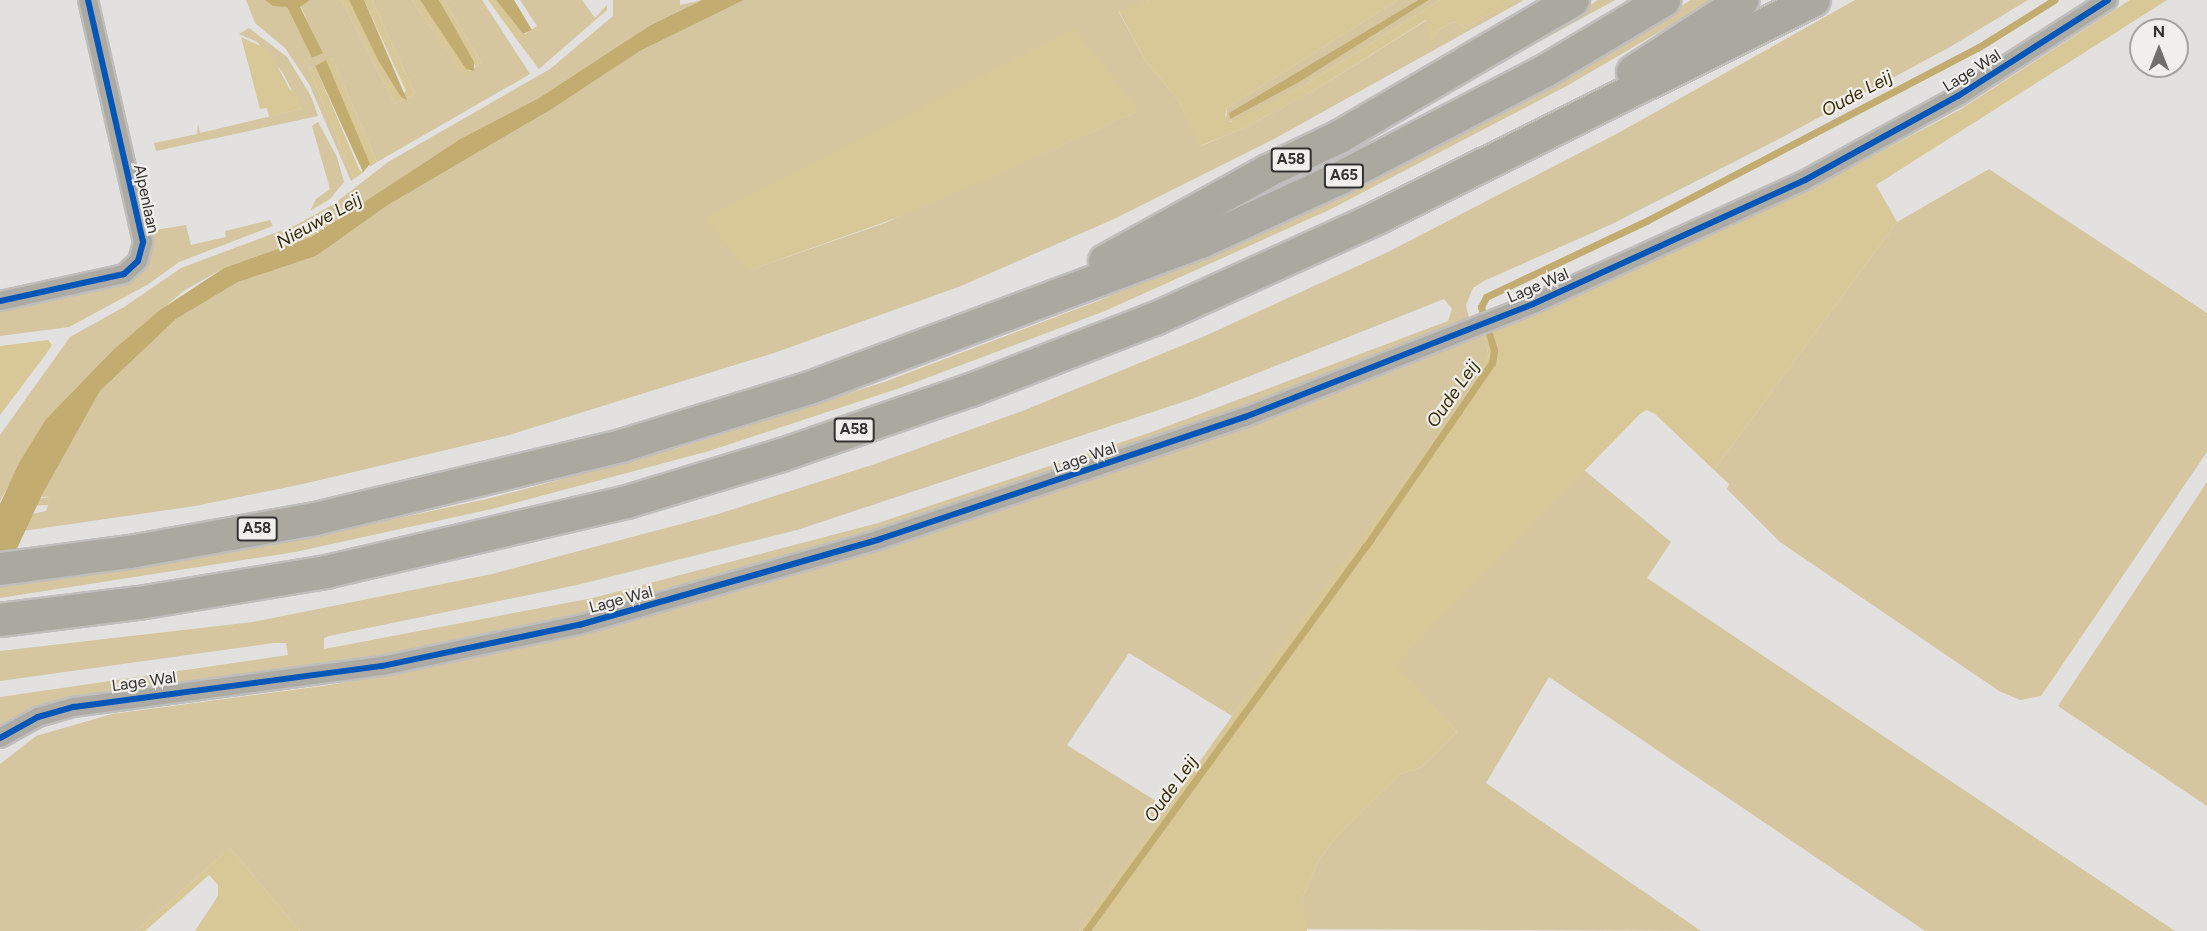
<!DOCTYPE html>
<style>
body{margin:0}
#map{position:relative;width:2207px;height:931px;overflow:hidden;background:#e2e1e0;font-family:Figtree,sans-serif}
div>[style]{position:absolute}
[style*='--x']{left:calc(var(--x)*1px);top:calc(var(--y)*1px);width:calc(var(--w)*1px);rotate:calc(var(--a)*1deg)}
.green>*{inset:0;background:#d5c6a0}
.forest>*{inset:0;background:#d8c797}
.water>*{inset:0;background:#c2ac70}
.stream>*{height:7px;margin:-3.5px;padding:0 3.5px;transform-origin:3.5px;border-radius:3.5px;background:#c2ac70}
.roads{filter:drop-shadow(2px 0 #bfbebd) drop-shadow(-2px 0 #bfbebd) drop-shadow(0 2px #bfbebd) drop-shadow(0 -2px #bfbebd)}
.minor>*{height:18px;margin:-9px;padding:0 9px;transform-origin:9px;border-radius:9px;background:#acaaa2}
.motorway>*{height:32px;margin:-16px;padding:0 16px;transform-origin:16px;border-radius:16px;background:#aba8a0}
.cycleway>*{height:6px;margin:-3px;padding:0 3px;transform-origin:3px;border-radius:3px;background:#0057b8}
span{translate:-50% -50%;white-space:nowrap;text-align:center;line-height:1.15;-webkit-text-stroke:4.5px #f0efec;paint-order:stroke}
.shield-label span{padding:2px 4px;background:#f0efec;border:2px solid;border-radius:4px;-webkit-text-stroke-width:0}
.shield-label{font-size:15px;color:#323231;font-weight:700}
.street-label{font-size:16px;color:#323231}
.water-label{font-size:18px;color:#372a03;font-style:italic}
.north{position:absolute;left:2129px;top:18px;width:60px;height:60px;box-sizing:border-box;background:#f0efec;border:2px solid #a4a3a1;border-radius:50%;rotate:0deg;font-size:16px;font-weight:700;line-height:24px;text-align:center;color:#323231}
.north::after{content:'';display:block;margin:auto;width:21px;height:27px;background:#706f6e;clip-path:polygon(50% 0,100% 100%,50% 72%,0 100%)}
</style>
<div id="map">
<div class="green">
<div style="clip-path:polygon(246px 0,265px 0,287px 7px,312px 58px,322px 53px,300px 5px,310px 0,341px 0,395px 104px,415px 94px,372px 0,412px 0,463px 75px,482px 63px,444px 0,482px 0,530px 74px,377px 162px,332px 58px,309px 69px,354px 179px,351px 181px,309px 84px,285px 48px,255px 23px)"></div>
<div style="clip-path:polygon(520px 0,582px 0,595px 18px,607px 5px,607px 10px,539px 69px,517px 40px,537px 26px)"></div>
<div style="clip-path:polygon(613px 0,680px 0,680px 5px,702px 0,649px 26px,539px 98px,460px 139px,311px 237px,224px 268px,185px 290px,113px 350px,46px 419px,0 501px,0 435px,70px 337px,124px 307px,181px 268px,296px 225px,334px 204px,388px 162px,550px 69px,613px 16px)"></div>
<div style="clip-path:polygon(evenodd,744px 0,1150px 0,1119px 12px,1145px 60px,1178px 100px,1201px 146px,1244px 128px,1315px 90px,1427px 20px,1432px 42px,1437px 31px,1451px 23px,1457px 22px,1465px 28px,1515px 0,1524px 0,1274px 139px,1114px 219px,961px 286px,774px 353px,509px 435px,303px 484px,195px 506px,16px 532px,0 521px,46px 511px,48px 505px,30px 506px,34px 499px,51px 497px,41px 497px,100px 391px,176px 319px,238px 282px,316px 256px,388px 205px,552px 109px,640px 51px,744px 0,1139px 111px,885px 223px,747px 271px,1139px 111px)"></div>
<div style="clip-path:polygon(1398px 0,1418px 0,1229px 113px,1301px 81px,1429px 0,1440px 0,1303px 86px,1234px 122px,1226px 119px,1227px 108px)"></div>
<div style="clip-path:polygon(1598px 0,1615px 0,1379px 130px,1540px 35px)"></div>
<div style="clip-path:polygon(1691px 0,1714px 0,1565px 87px,1329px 210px,1105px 311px,900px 388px,709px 451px,492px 509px,295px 552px,0 598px,0 586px,277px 544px,487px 499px,678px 448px,884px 382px,1095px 302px,1201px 257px,1630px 37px)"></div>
<div style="clip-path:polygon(evenodd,1855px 0,2028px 0,1950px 47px,1775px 141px,1612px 224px,1484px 281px,1473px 288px,1466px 305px,1469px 318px,1481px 314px,1483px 317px,1237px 412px,915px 520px,569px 620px,385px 658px,78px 698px,0 729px,0 697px,288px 655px,286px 643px,274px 643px,0 681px,0 651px,253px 622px,492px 574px,715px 515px,875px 464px,1025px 410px,1205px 336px,1388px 252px,1620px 132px,1855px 0,1444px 299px,1452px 309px,1448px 321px,1149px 433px,878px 523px,593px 598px,324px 649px,324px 638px,329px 636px,577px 585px,797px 530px,1192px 399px,1444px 299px)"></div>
<div style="clip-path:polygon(249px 28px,287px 57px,311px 96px,318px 116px,156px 151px,154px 143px,197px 134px,198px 124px,200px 133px,301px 109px,283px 73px,257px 42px,239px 34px)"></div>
<div style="clip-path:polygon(318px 122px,337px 157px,344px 182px,330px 199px,310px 211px,316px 199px,330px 189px,312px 126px)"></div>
<div style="clip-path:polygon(1989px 169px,2207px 313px,2207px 452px,2041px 696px,2020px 700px,1999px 691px,1780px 542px,1727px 489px,1729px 484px,1714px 470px,1897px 222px)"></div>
<div style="clip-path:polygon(270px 220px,273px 226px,179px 262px,147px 285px,69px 327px,0 336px,0 312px,116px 287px,129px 280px,149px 231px,186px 225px,191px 245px,226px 237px,225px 231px)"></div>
<div style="clip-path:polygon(1483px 334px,1489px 356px,1459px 406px,1232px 716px,1129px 653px,1067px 745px,1167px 808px,1079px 931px,300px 931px,230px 848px,136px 931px,0 931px,0 764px,36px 736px,112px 714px,330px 685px,503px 651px,745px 588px,960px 522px,1221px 435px)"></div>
<div style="clip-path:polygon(1584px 470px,1671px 542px,1647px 578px,2175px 931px,1925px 931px,1549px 677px,1486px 783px,1701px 931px,1305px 929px,1302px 899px,1319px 860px,1335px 838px,1400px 774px,1422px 767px,1457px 732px,1395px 664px)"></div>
<div style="clip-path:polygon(2207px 482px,2207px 806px,2058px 706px)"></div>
</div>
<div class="forest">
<div style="clip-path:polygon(341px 0,349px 0,401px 97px,406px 91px,364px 0,372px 0,415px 94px,395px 104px)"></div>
<div style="clip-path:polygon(412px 0,420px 0,470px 72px,463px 76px)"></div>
<div style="clip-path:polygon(439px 0,444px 0,482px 63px,476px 67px)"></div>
<div style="clip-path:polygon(488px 0,496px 0,523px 34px,528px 34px,517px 40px)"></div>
<div style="clip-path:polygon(1150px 0,1398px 0,1227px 108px,1225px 116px,1231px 122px,1303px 86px,1440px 0,1515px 0,1465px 28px,1457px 22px,1451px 23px,1437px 31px,1432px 44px,1426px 20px,1315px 90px,1244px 128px,1200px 146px,1178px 100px,1145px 60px,1119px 11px)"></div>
<div style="clip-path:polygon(2130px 0,2167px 0,1876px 185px,1897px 222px,1714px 470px,1655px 414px,1647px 410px,1640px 414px,1396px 664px,1457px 732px,1422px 767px,1400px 774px,1335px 838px,1319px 860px,1302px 899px,1307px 931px,1079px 931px,1289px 636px,1459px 406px,1489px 356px,1483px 334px,1841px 173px,1961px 109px)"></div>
<div style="clip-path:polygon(1075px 29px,1139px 111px,910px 213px,747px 271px,705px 218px)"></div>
<div style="clip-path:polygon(241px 37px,269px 50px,290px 90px,296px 92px,301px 109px,269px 117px,267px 108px,260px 109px)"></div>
<div style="clip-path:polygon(332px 58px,377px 162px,370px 167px,329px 69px,326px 60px)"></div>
<div style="clip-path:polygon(315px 66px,360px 171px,365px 171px,354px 179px,309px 69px)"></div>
<div style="clip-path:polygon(48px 340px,52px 345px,46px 354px,0 415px,0 346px)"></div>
<div style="clip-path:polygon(230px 848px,300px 931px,195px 931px,218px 896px,218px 885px,209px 875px,145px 931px,136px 931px)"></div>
</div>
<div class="water">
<div style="clip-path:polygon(265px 0,310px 0,300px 7px,323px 53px,312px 58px,287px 7px,273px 6px)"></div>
<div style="clip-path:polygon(349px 0,364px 0,407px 100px,401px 97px,378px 60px)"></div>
<div style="clip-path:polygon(420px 0,439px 0,474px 62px,474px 71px,466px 69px)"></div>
<div style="clip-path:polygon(496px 0,514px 0,532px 30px,523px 34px)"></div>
<div style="clip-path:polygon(702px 0,744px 0,640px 51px,552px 109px,388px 205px,316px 256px,238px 282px,176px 319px,100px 391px,41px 497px,0 585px,0 504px,19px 463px,46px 419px,113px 350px,160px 310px,224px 268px,311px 237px,460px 139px,539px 98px,649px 26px)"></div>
<div style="clip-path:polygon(1418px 0,1429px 0,1301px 81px,1230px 119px,1229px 113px)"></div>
<div style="clip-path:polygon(326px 60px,370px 164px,363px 172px,315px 66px)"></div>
</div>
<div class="stream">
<div style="--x:1086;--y:931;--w:476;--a:-54"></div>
<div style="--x:1366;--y:546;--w:222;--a:-55.5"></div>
<div style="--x:1492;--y:363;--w:13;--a:-81"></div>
<div style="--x:1494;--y:350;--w:45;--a:-106.8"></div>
<div style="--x:1481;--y:307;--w:11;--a:-63"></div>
<div style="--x:1486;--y:297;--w:179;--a:-25.4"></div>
<div style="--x:1648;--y:220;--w:373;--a:-27.6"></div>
<div style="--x:1979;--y:47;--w:89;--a:-32.1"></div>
</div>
<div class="roads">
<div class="minor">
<div style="--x:0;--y:301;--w:127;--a:-12.3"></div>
<div style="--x:124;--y:274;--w:19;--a:-43"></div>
<div style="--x:138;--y:261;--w:20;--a:-75"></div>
<div style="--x:143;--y:242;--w:248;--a:-102.8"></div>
<div style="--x:0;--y:738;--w:43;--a:-28.9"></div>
<div style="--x:38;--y:717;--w:37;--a:-16"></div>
<div style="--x:74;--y:707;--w:311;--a:-7.6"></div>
<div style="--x:382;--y:666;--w:201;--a:-11.8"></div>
<div style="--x:579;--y:625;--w:313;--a:-15.9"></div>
<div style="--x:880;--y:539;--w:385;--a:-18.5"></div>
<div style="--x:1245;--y:417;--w:309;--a:-21.4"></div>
<div style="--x:1533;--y:304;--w:299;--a:-24.5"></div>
<div style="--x:1805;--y:180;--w:175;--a:-28.8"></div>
<div style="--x:1958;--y:96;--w:178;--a:-32.6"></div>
</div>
<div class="motorway">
<div style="--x:1633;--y:72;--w:131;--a:-33.2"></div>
<div style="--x:1105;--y:261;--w:186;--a:-28.9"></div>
<div style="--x:1268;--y:171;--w:79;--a:-25.6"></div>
<div style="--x:1339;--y:137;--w:271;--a:-30.3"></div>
<div style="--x:0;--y:569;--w:131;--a:-7.5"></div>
<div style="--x:130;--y:552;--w:188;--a:-10.1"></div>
<div style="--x:315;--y:519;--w:315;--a:-13.4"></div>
<div style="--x:621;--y:446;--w:198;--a:-17.1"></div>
<div style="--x:810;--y:388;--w:417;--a:-20.5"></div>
<div style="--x:1201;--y:242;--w:153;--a:-24.7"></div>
<div style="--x:1340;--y:178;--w:231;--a:-27.6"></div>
<div style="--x:1545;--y:71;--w:139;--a:-30.8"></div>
<div style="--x:0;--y:620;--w:140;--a:-7"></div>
<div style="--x:139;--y:603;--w:190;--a:-9.4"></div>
<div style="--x:326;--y:572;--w:309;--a:-13.1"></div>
<div style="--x:627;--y:502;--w:162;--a:-16.9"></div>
<div style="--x:782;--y:455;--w:200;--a:-19"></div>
<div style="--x:971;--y:390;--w:199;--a:-21.2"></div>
<div style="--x:1157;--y:318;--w:242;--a:-24.4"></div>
<div style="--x:1377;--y:218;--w:488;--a:-26.5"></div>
</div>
</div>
<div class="cycleway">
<div style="--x:0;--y:301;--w:127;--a:-12.3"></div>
<div style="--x:124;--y:274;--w:19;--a:-43"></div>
<div style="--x:138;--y:261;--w:20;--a:-75"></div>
<div style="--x:143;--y:242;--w:248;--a:-102.8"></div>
<div style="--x:0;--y:738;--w:43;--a:-28.9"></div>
<div style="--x:38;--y:717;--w:37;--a:-16"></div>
<div style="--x:74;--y:707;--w:311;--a:-7.6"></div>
<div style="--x:382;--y:666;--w:201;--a:-11.8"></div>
<div style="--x:579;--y:625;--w:313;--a:-15.9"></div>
<div style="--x:880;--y:539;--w:385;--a:-18.5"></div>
<div style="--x:1245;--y:417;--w:309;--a:-21.4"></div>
<div style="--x:1533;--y:304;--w:299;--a:-24.5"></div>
<div style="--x:1805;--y:180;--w:175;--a:-28.8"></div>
<div style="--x:1958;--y:96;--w:178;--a:-32.6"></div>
</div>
<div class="shield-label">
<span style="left:1291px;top:160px">A58</span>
<span style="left:1344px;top:176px">A65</span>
<span style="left:854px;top:430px">A58</span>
<span style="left:257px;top:529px">A58</span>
</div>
<div class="street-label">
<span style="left:1972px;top:71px;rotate:-32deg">Lage Wal</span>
<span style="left:146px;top:199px;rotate:78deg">Alpenlaan</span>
<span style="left:1538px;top:286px;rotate:-23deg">Lage Wal</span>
<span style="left:1085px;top:458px;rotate:-19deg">Lage Wal</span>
<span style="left:621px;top:600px;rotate:-15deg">Lage Wal</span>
<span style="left:144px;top:682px;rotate:-8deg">Lage Wal</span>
</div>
<div class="water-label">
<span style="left:1857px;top:94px;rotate:-28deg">Oude Leij</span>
<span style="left:319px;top:221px;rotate:-29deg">Nieuwe Leij</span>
<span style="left:1453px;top:394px;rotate:-55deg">Oude Leij</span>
<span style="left:1171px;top:789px;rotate:-54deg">Oude Leij</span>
</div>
<div class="north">N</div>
</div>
